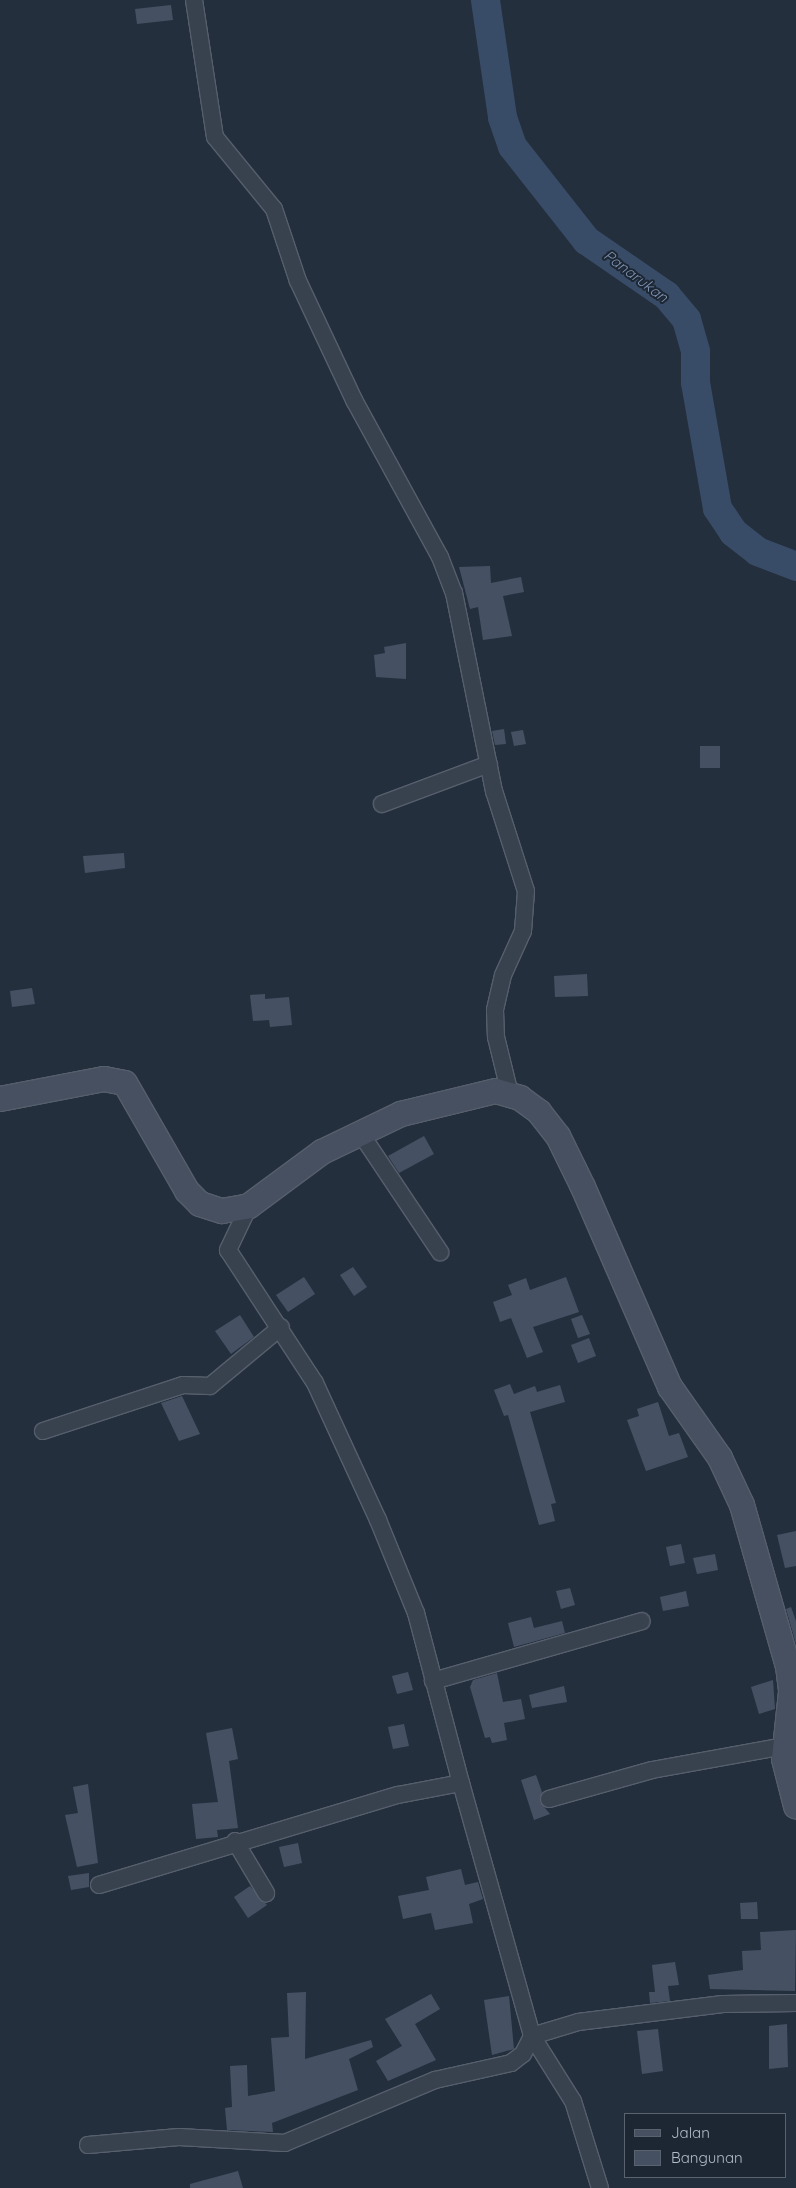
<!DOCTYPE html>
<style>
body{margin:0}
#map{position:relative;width:796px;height:2188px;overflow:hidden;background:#242f3e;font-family:Quicksand,sans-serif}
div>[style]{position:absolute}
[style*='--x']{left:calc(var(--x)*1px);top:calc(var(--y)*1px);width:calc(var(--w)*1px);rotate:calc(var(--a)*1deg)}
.river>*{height:29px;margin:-14.5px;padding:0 14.5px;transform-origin:14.5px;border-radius:14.5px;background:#394c67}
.building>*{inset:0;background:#455162}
.roads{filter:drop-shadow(1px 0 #565f6c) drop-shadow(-1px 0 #565f6c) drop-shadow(0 1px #565f6c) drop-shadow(0 -1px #565f6c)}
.street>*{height:16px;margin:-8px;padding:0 8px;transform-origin:8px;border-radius:8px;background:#38414e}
.secondary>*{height:24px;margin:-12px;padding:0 12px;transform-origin:12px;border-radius:12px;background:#465061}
span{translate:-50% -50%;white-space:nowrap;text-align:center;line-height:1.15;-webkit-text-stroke:4px #1d2633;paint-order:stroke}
.water-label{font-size:15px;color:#7c92b1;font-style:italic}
.legend{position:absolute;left:624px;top:2113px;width:162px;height:65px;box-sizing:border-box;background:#1d2633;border:1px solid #59626f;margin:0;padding:6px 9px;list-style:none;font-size:15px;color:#b4bcc9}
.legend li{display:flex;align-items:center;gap:10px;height:25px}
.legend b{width:25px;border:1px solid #59626f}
</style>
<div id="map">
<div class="river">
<div style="--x:485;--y:0;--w:118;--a:81.7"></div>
<div style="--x:502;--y:117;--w:31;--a:71"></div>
<div style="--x:512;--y:146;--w:120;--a:51.8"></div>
<div style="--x:586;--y:240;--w:97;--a:34.5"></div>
<div style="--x:666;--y:295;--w:31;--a:50"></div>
<div style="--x:686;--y:319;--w:33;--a:74"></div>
<div style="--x:695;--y:351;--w:31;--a:90"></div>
<div style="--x:695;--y:382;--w:128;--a:80.1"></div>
<div style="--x:717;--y:508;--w:29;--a:56"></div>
<div style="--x:733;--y:532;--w:31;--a:38"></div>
<div style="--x:757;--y:551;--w:42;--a:21"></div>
</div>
<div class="building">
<div style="clip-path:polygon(171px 5px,173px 20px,137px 24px,135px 9px)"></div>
<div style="clip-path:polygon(490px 566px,491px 583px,521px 577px,524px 592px,503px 596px,512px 636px,483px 640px,478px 607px,470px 609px,459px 567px)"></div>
<div style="clip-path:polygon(406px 643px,406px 679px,376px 677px,374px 655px,385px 653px,384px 647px)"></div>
<div style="clip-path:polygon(504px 729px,506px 744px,495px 745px,492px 731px)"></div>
<div style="clip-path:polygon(523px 730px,526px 744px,514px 746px,511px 732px)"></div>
<div style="clip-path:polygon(700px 746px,720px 746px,720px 768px,700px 768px)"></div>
<div style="clip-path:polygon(124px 853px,125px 868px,85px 873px,83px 856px)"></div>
<div style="clip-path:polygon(587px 974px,588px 996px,555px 997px,554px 976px)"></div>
<div style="clip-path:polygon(32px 988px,35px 1004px,12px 1007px,10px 991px)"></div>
<div style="clip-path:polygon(265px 994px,265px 999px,289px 997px,292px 1025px,270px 1027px,269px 1020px,253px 1021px,250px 995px)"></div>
<div style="clip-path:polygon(424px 1136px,434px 1154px,399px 1173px,388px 1156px)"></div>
<div style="clip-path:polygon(353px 1267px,367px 1287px,354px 1296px,340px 1275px)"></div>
<div style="clip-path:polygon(304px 1277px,315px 1294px,288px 1312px,276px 1295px)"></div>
<div style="clip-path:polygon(566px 1277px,579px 1312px,533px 1327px,543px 1352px,527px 1358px,511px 1318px,500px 1322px,493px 1302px,512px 1295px,508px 1285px,526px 1278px,530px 1290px)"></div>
<div style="clip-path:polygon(240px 1315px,254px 1337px,231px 1354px,215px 1331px)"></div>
<div style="clip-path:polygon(582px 1315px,590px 1334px,578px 1338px,571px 1319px)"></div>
<div style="clip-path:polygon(589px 1338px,596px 1356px,578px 1363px,571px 1345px)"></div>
<div style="clip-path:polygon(510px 1384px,514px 1394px,535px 1386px,537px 1392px,560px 1385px,565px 1402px,530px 1412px,556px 1503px,551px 1504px,555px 1521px,539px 1525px,508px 1415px,504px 1416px,494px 1390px)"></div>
<div style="clip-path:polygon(182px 1396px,200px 1434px,179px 1441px,161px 1403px)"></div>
<div style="clip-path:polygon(658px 1402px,669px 1436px,679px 1433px,688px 1457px,646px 1471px,627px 1420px,639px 1416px,637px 1409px)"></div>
<div style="clip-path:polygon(796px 1531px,796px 1566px,785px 1568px,777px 1535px)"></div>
<div style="clip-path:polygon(681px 1544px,685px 1563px,670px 1566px,666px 1547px)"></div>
<div style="clip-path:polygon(715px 1554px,718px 1570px,697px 1574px,693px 1558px)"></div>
<div style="clip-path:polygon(570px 1588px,575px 1605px,561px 1609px,556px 1591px)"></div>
<div style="clip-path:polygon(686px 1591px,689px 1606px,663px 1611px,660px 1597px)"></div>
<div style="clip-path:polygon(791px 1607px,796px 1621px,796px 1644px,786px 1609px)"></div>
<div style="clip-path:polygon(531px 1617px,534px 1628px,562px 1621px,565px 1633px,514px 1647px,508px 1623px)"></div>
<div style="clip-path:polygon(408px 1672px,413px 1690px,397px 1694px,392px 1676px)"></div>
<div style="clip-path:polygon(497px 1673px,503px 1702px,521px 1699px,525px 1719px,504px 1723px,507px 1740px,492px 1743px,490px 1737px,485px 1738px,470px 1687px,473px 1680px)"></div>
<div style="clip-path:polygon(773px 1680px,775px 1709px,759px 1714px,751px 1687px)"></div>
<div style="clip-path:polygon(564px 1686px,567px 1702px,532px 1708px,529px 1695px)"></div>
<div style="clip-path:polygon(404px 1724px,409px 1746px,393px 1749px,388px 1727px)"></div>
<div style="clip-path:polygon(232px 1728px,238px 1759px,229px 1761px,238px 1828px,217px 1830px,218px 1837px,196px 1839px,192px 1804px,218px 1802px,206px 1733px)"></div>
<div style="clip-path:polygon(536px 1775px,542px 1792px,540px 1802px,550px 1814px,534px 1820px,521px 1780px)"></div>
<div style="clip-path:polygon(88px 1784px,98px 1863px,77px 1867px,65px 1815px,78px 1813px,73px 1787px)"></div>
<div style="clip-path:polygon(298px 1843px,302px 1863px,284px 1867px,279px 1847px)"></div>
<div style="clip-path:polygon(461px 1869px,465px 1885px,478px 1882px,483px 1899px,469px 1904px,473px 1923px,435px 1930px,431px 1913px,403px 1919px,398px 1896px,429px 1890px,426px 1877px)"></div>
<div style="clip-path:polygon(89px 1873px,89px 1887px,71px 1890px,68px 1876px)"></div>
<div style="clip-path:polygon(250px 1886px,267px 1905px,248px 1918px,234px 1897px)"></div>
<div style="clip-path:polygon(757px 1902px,758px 1919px,741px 1919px,740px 1903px)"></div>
<div style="clip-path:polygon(796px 1930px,795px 1991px,710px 1989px,708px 1975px,743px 1970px,742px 1951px,761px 1950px,760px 1932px)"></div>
<div style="clip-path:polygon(675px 1962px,679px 1985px,668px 1986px,670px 2001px,650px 2003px,649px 1992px,655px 1992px,652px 1965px)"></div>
<div style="clip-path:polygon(306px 1992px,305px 2059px,371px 2040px,373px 2047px,349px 2059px,358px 2090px,272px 2123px,273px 2132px,227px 2130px,225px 2108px,232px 2107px,230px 2066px,247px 2065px,248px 2096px,275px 2091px,271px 2038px,289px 2037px,287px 1993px)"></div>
<div style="clip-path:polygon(431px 1994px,440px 2009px,415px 2024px,436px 2060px,388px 2081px,376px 2061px,402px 2046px,385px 2019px)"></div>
<div style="clip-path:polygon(509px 1996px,514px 2049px,492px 2055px,484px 2000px)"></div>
<div style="clip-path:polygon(787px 2024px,788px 2067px,769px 2069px,769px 2026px)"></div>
<div style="clip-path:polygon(658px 2029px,663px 2071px,642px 2074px,637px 2031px)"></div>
<div style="clip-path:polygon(238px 2171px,243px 2188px,190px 2188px,190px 2184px)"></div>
</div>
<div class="roads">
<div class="street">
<div style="--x:194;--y:0;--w:139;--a:81.3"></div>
<div style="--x:215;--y:137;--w:93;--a:50.7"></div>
<div style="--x:274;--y:209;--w:76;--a:71.6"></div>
<div style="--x:298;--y:281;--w:132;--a:64.8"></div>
<div style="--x:354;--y:400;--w:179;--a:61.3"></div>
<div style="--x:440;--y:557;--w:39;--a:69"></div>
<div style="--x:454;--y:593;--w:202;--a:78.6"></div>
<div style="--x:494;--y:791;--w:105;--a:72.3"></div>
<div style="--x:526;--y:891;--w:40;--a:94.3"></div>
<div style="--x:523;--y:931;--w:48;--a:114.4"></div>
<div style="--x:503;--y:975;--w:36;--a:103"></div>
<div style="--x:495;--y:1010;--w:27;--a:88"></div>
<div style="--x:496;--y:1037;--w:59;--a:76.2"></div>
<div style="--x:382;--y:804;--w:114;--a:-20.5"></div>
<div style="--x:359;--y:1131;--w:146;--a:56.2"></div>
<div style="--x:249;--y:1206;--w:49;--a:115.5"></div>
<div style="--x:228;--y:1250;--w:159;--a:56.8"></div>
<div style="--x:315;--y:1383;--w:151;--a:65.3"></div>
<div style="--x:378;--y:1520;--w:100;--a:67.8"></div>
<div style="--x:416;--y:1613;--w:176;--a:75.2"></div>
<div style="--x:43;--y:1431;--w:147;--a:-18.2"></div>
<div style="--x:183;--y:1385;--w:27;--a:2"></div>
<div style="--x:210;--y:1386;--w:92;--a:-39.7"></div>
<div style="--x:433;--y:1681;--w:217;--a:-16"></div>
<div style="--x:549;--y:1799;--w:107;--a:-15.7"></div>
<div style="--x:652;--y:1770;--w:134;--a:-10.3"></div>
<div style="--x:235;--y:1841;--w:61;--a:59.2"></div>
<div style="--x:99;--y:1885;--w:312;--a:-16.8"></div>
<div style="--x:398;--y:1795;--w:64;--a:-10.8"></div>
<div style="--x:461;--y:1783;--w:263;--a:74.3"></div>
<div style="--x:532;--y:2036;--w:77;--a:57.8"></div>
<div style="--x:573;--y:2101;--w:91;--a:72.8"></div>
<div style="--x:88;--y:2145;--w:91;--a:-5"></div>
<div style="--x:179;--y:2137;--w:106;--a:3.2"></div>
<div style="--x:285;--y:2143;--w:163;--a:-22.8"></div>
<div style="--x:435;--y:2080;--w:78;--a:-12.6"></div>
<div style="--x:511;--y:2063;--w:15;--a:-37"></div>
<div style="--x:523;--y:2054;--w:20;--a:-63"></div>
<div style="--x:532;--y:2036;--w:48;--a:-16.9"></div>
<div style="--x:578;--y:2022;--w:146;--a:-7.1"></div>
<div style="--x:723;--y:2004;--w:73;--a:-0.8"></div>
</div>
<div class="secondary">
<div style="--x:0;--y:1099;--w:106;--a:-10.9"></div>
<div style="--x:104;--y:1079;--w:21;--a:11"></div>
<div style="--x:125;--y:1083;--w:125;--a:60.1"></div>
<div style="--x:187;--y:1191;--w:18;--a:45"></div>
<div style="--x:200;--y:1204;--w:23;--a:18"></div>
<div style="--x:222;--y:1211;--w:27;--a:-10"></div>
<div style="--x:249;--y:1206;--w:91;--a:-36.5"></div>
<div style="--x:322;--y:1152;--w:88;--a:-25.7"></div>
<div style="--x:401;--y:1114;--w:98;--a:-13.6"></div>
<div style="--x:496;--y:1091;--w:25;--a:16"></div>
<div style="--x:520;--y:1098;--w:24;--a:36"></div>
<div style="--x:539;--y:1112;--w:31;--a:52"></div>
<div style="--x:558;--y:1136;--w:57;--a:63.9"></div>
<div style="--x:583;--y:1187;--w:218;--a:66.5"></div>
<div style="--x:670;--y:1387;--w:87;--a:54.8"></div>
<div style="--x:720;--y:1458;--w:52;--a:64.9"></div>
<div style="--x:742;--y:1505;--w:167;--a:74.1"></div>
<div style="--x:788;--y:1666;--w:26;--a:83"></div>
<div style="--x:791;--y:1692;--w:67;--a:96"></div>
<div style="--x:784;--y:1759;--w:49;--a:75.7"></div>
</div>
</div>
<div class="water-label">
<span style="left:636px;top:276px;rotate:37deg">Panarukan</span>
</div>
<ul class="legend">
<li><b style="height:6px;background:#465061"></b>Jalan</li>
<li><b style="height:14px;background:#455162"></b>Bangunan</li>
</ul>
</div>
